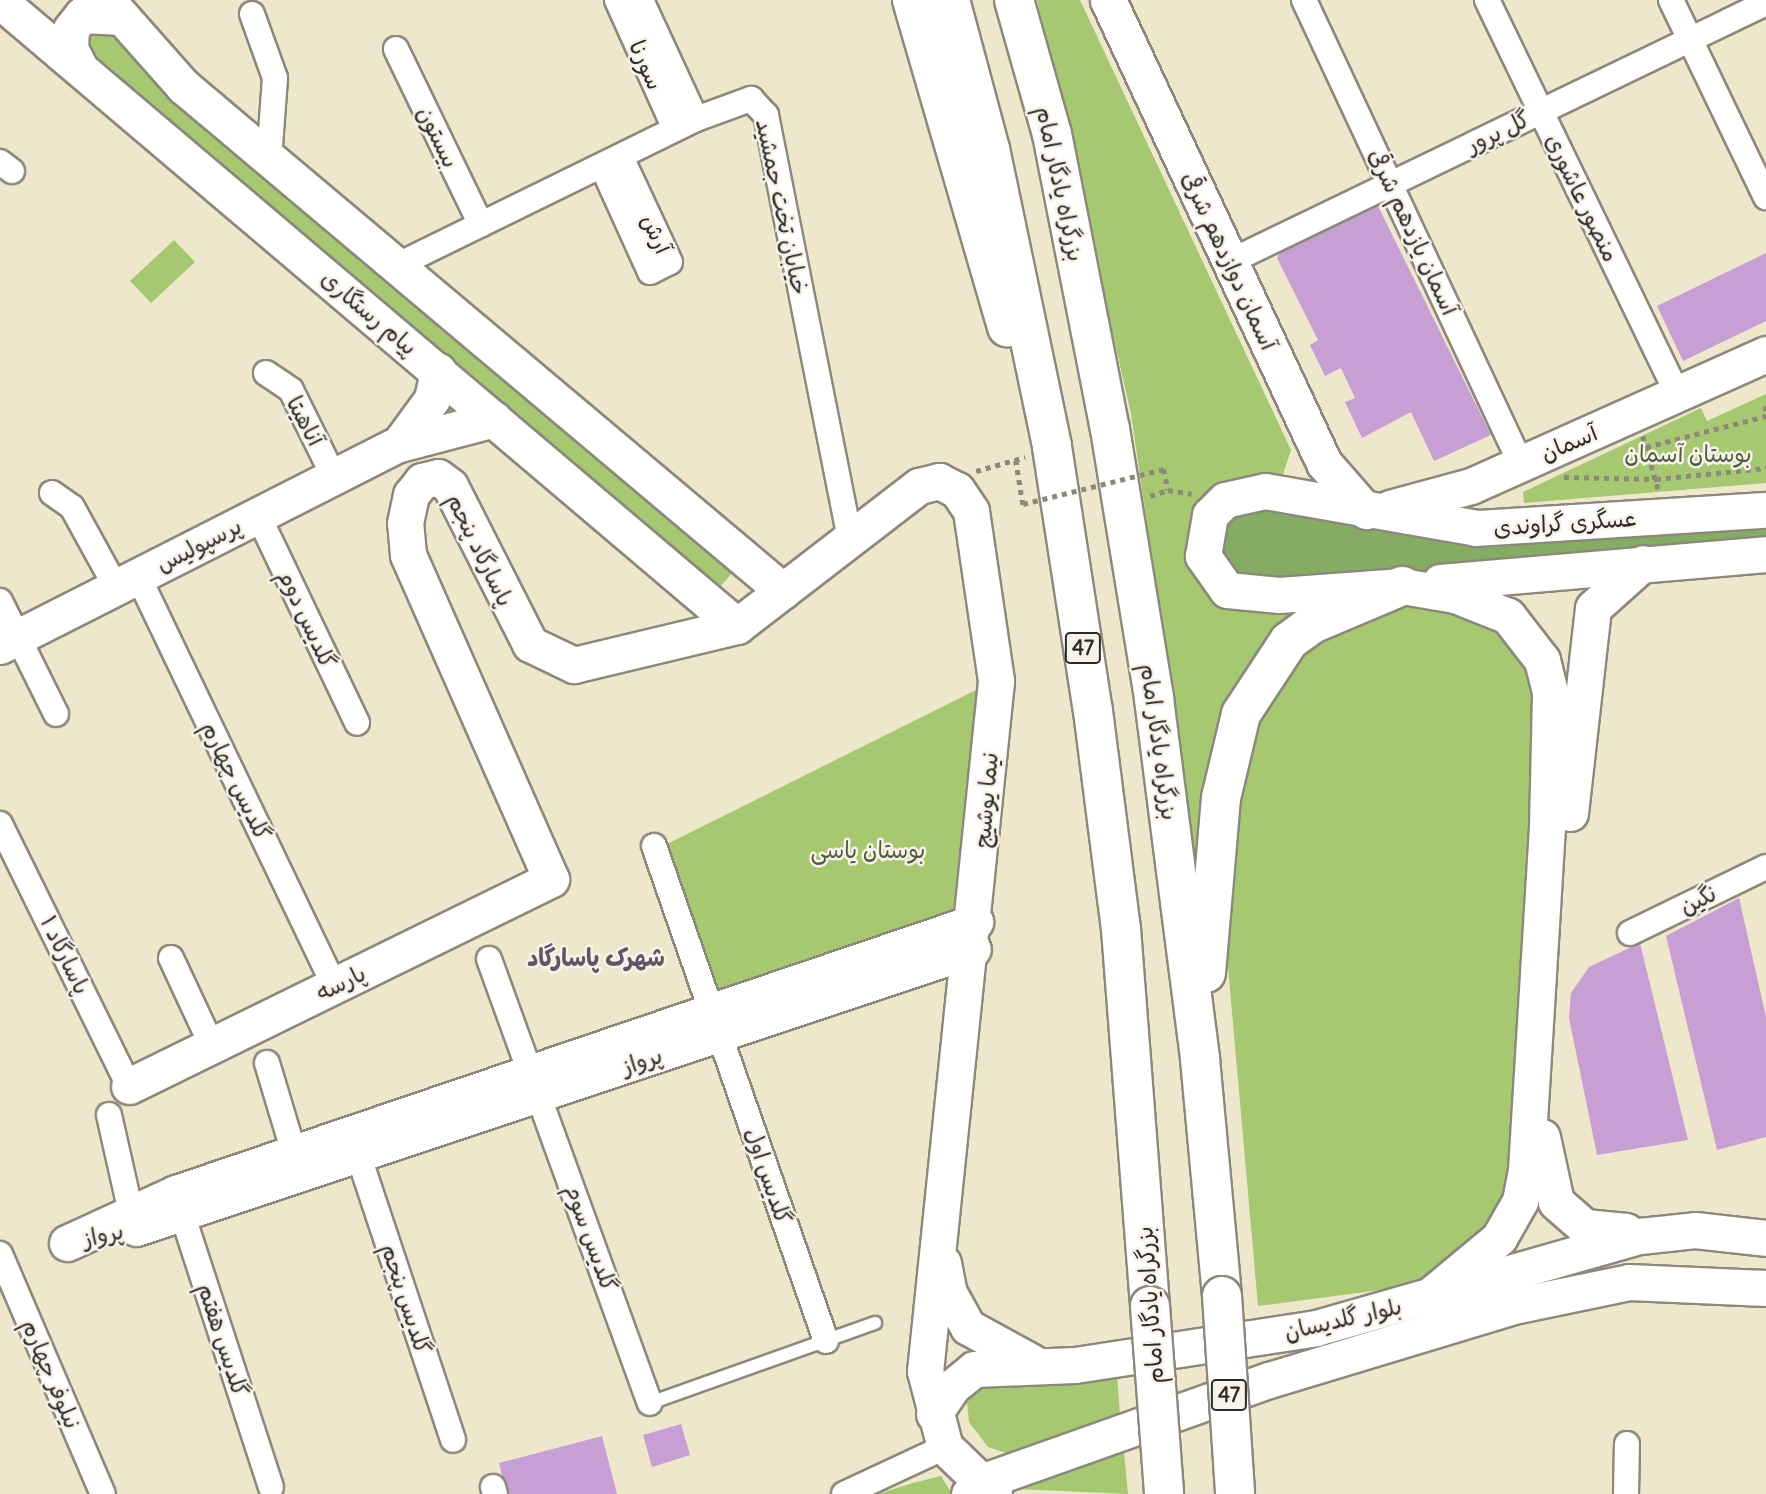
<!DOCTYPE html>
<meta charset="utf-8">
<style>
body{margin:0}
#map{position:relative;width:1766px;height:1494px;overflow:hidden;background:#eee7cb;font-family:Delius,"Playpen Sans Arabic",sans-serif}
div>[style]{position:absolute}
[style*='--x']{left:calc(var(--x)*1px);top:calc(var(--y)*1px);width:calc(var(--w)*1px);rotate:calc(var(--a)*1deg)}
.green>*{inset:0;background:#a6c871}
.forest>*{inset:0;background:#84ac63}
.building>*{inset:0;background:#c89fd4}
.path>*{height:4.5px;margin-top:-2.25px;transform-origin:0;background:repeating-linear-gradient(90deg,#8c897b 0 5px,transparent 0 10px)}
.roads{filter:drop-shadow(2px 0 #8c897b) drop-shadow(-2px 0 #8c897b) drop-shadow(0 2px #8c897b) drop-shadow(0 -2px #8c897b)}
.lane>*{height:12px;margin:-6px;padding:0 6px;transform-origin:6px;border-radius:6px;background:#fff}
.street>*{height:24px;margin:-12px;padding:0 12px;transform-origin:12px;border-radius:12px;background:#fff}
.secondary>*{height:35px;margin:-17.5px;padding:0 17.5px;transform-origin:17.5px;border-radius:17.5px;background:#fff}
.highway>*{height:38px;margin:-19px;padding:0 19px;transform-origin:19px;border-radius:19px;background:#fff}
.path-bridge>*{height:4.5px;margin-top:-2.25px;transform-origin:0;background:repeating-linear-gradient(90deg,#8c897b 0 5px,transparent 0 10px)}
.bridges{filter:drop-shadow(2px 0 #8c897b) drop-shadow(-2px 0 #8c897b) drop-shadow(0 2px #8c897b) drop-shadow(0 -2px #8c897b)}
.highway-bridge>*{height:38px;margin:-19px;padding:0 19px;transform-origin:19px;border-radius:19px;background:#fff}
span{translate:-50% -50%;white-space:nowrap;text-align:center;line-height:1.15;-webkit-text-stroke:5px #f7f3e8;paint-order:stroke}
.shield-label span{padding:2px 5px;background:#f7f3e8;border:2px solid;border-radius:5px;-webkit-text-stroke-width:0}
.shield-label{font-size:21px;color:#2b2b2b;font-weight:700}
.street-label{font-size:23px;color:#2b2b2b}
.park-label{font-size:23px;color:#505a40}
.neighbourhood-label{font-size:24px;color:#625466;font-weight:700}
</style>
<div id="map">
<div class="green">
<div style="clip-path:polygon(1037px 0,1080px 0,1291px 450px,1239px 608px,1265px 611px,1308px 599px,1283px 634px,1197px 867px,1131px 414px)"></div>
<div style="clip-path:polygon(103px 20px,737px 567px,715px 593px,83px 49px,87px 24px)"></div>
<div style="clip-path:polygon(174px 240px,195px 262px,151px 303px,130px 281px)"></div>
<div style="clip-path:polygon(1766px 394px,1766px 483px,1524px 503px,1523px 492px,1701px 408px,1707px 421px)"></div>
<div style="clip-path:polygon(1454px 603px,1502px 624px,1532px 679px,1536px 828px,1506px 1204px,1449px 1268px,1411px 1286px,1258px 1306px,1226px 944px,1227px 881px,1249px 736px,1296px 646px,1377px 610px)"></div>
<div style="clip-path:polygon(980px 688px,955px 921px,718px 994px,665px 845px)"></div>
<div style="clip-path:polygon(1117px 1375px,1120px 1415px,1009px 1454px,988px 1447px,969px 1422px,967px 1402px,982px 1381px)"></div>
<div style="clip-path:polygon(1124px 1452px,1128px 1494px,1017px 1489px,1076px 1469px)"></div>
<div style="clip-path:polygon(941px 1476px,952px 1494px,878px 1494px,913px 1483px)"></div>
</div>
<div class="forest">
<div style="clip-path:polygon(1253px 505px,1766px 524px,1766px 541px,1307px 580px,1233px 575px,1217px 547px,1222px 525px)"></div>
</div>
<div class="building">
<div style="clip-path:polygon(1376px 202px,1491px 435px,1434px 461px,1411px 412px,1362px 438px,1345px 402px,1355px 398px,1341px 368px,1325px 376px,1310px 345px,1318px 340px,1277px 258px,1283px 245px)"></div>
<div style="clip-path:polygon(1766px 253px,1766px 321px,1683px 361px,1657px 306px)"></div>
<div style="clip-path:polygon(1739px 898px,1766px 1017px,1766px 1137px,1717px 1150px,1666px 936px)"></div>
<div style="clip-path:polygon(1640px 943px,1688px 1140px,1597px 1155px,1569px 1018px,1571px 993px,1589px 967px)"></div>
<div style="clip-path:polygon(681px 1424px,690px 1455px,652px 1467px,643px 1435px)"></div>
<div style="clip-path:polygon(602px 1436px,617px 1494px,507px 1494px,499px 1463px)"></div>
</div>
<div class="path">
<div style="--x:1766;--y:406;--w:8;--a:90"></div>
<div style="--x:1643;--y:436;--w:58;--a:74.1"></div>
<div style="--x:1646;--y:447;--w:124;--a:-14.5"></div>
<div style="--x:1016;--y:460;--w:45;--a:81"></div>
<div style="--x:1164;--y:469;--w:21;--a:79"></div>
<div style="--x:976;--y:471;--w:51;--a:-15.9"></div>
<div style="--x:1564;--y:477;--w:92;--a:1.2"></div>
<div style="--x:1656;--y:479;--w:111;--a:-5.7"></div>
<div style="--x:1150;--y:496;--w:19;--a:-18"></div>
<div style="--x:1168;--y:490;--w:24;--a:9"></div>
</div>
<div class="roads">
<div class="lane">
<div style="--x:650;--y:1403;--w:239;--a:-19.6"></div>
</div>
<div class="street">
<div style="--x:617;--y:0;--w:141;--a:65.8"></div>
<div style="--x:641;--y:0;--w:131;--a:65.2"></div>
<div style="--x:1304;--y:0;--w:512;--a:64.94"></div>
<div style="--x:1487;--y:0;--w:439;--a:64.2"></div>
<div style="--x:1671;--y:0;--w:219;--a:64.3"></div>
<div style="--x:252;--y:14;--w:68;--a:70.2"></div>
<div style="--x:275;--y:78;--w:81;--a:94.2"></div>
<div style="--x:396;--y:49;--w:195;--a:64.2"></div>
<div style="--x:0;--y:162;--w:15;--a:37"></div>
<div style="--x:602;--y:166;--w:116;--a:65.6"></div>
<div style="--x:650;--y:272;--w:22;--a:-27"></div>
<div style="--x:670;--y:262;--w:116;--a:-115"></div>
<div style="--x:1229;--y:262;--w:596;--a:-25.75"></div>
<div style="--x:396;--y:266;--w:334;--a:-26.1"></div>
<div style="--x:696;--y:119;--w:59;--a:-20"></div>
<div style="--x:751;--y:99;--w:22;--a:47"></div>
<div style="--x:766;--y:115;--w:432;--a:78.8"></div>
<div style="--x:266;--y:373;--w:30;--a:34"></div>
<div style="--x:291;--y:390;--w:97;--a:63.7"></div>
<div style="--x:52;--y:493;--w:24;--a:35"></div>
<div style="--x:72;--y:507;--w:91;--a:61.2"></div>
<div style="--x:258;--y:515;--w:230;--a:64.5"></div>
<div style="--x:138;--y:576;--w:454;--a:64.4"></div>
<div style="--x:0;--y:601;--w:126;--a:63.6"></div>
<div style="--x:0;--y:824;--w:292;--a:63.8"></div>
<div style="--x:654;--y:846;--w:524;--a:70.84"></div>
<div style="--x:1630;--y:933;--w:151;--a:-25.9"></div>
<div style="--x:171;--y:958;--w:97;--a:65"></div>
<div style="--x:489;--y:959;--w:472;--a:70.1"></div>
<div style="--x:267;--y:1063;--w:94;--a:73.3"></div>
<div style="--x:109;--y:1115;--w:100;--a:77.3"></div>
<div style="--x:359;--y:1157;--w:298;--a:71.6"></div>
<div style="--x:177;--y:1198;--w:304;--a:72"></div>
<div style="--x:0;--y:1254;--w:261;--a:66.8"></div>
<div style="--x:493;--y:1487;--w:7;--a:74"></div>
<div style="--x:844;--y:1494;--w:111;--a:-25"></div>
<div style="--x:1626;--y:1494;--w:50;--a:-88.9"></div>
</div>
<div class="secondary">
<div style="--x:107;--y:0;--w:115;--a:48.5"></div>
<div style="--x:183;--y:86;--w:784;--a:40.09"></div>
<div style="--x:1108;--y:0;--w:511;--a:64.99"></div>
<div style="--x:1324;--y:463;--w:64;--a:48.8"></div>
<div style="--x:0;--y:1;--w:966;--a:40.3"></div>
<div style="--x:80;--y:68;--w:22;--a:-117"></div>
<div style="--x:70;--y:48;--w:19;--a:-87"></div>
<div style="--x:71;--y:29;--w:18;--a:-52"></div>
<div style="--x:82;--y:15;--w:40;--a:2.9"></div>
<div style="--x:399;--y:444;--w:56;--a:-53.7"></div>
<div style="--x:432;--y:399;--w:29;--a:-78"></div>
<div style="--x:1390;--y:508;--w:84;--a:-15.2"></div>
<div style="--x:1471;--y:486;--w:323;--a:-24.1"></div>
<div style="--x:1440;--y:582;--w:327;--a:-4.9"></div>
<div style="--x:0;--y:646;--w:447;--a:-26.9"></div>
<div style="--x:399;--y:444;--w:98;--a:-14.7"></div>
<div style="--x:1570;--y:813;--w:206;--a:-83.6"></div>
<div style="--x:1593;--y:608;--w:67;--a:-42"></div>
<div style="--x:129;--y:1086;--w:470;--a:-26.1"></div>
<div style="--x:551;--y:879;--w:354;--a:-113.8"></div>
<div style="--x:408;--y:555;--w:32;--a:-95"></div>
<div style="--x:405;--y:523;--w:29;--a:-78"></div>
<div style="--x:411;--y:495;--w:18;--a:-52"></div>
<div style="--x:422;--y:481;--w:16;--a:-14"></div>
<div style="--x:438;--y:477;--w:15;--a:37"></div>
<div style="--x:450;--y:486;--w:177;--a:63.1"></div>
<div style="--x:530;--y:644;--w:49;--a:25.5"></div>
<div style="--x:574;--y:665;--w:168;--a:-13.5"></div>
<div style="--x:737;--y:626;--w:230;--a:-37.6"></div>
<div style="--x:919;--y:486;--w:21;--a:-14"></div>
<div style="--x:939;--y:481;--w:20;--a:27"></div>
<div style="--x:957;--y:490;--w:25;--a:56"></div>
<div style="--x:971;--y:511;--w:172;--a:81.6"></div>
<div style="--x:996;--y:681;--w:694;--a:95.87"></div>
<div style="--x:925;--y:1371;--w:79;--a:75.3"></div>
<div style="--x:945;--y:1447;--w:68;--a:43.8"></div>
<div style="--x:1542;--y:1137;--w:66;--a:77.8"></div>
<div style="--x:1556;--y:1202;--w:38;--a:41"></div>
<div style="--x:1585;--y:1227;--w:41;--a:5.6"></div>
<div style="--x:136;--y:1228;--w:882;--a:-18.43"></div>
<div style="--x:67;--y:1243;--w:120;--a:-24.6"></div>
<div style="--x:176;--y:1193;--w:844;--a:-18.74"></div>
<div style="--x:943;--y:1263;--w:31;--a:79"></div>
<div style="--x:949;--y:1293;--w:39;--a:61"></div>
<div style="--x:968;--y:1327;--w:73;--a:28.7"></div>
<div style="--x:1427;--y:1298;--w:94;--a:-39.8"></div>
<div style="--x:1499;--y:1238;--w:43;--a:-60.4"></div>
<div style="--x:1520;--y:1201;--w:32;--a:-79"></div>
<div style="--x:1526;--y:1170;--w:344;--a:-86.5"></div>
<div style="--x:1547;--y:827;--w:135;--a:-88.7"></div>
<div style="--x:1550;--y:692;--w:33;--a:-104"></div>
<div style="--x:1542;--y:660;--w:56;--a:-127.7"></div>
<div style="--x:1508;--y:616;--w:57;--a:-158.4"></div>
<div style="--x:1455;--y:595;--w:54;--a:-170.4"></div>
<div style="--x:1402;--y:586;--w:123;--a:175.8"></div>
<div style="--x:1279;--y:595;--w:52;--a:-174.5"></div>
<div style="--x:1227;--y:590;--w:42;--a:-125.2"></div>
<div style="--x:1203;--y:556;--w:42;--a:-80.3"></div>
<div style="--x:1210;--y:515;--w:21;--a:-45"></div>
<div style="--x:1225;--y:500;--w:41;--a:-12.7"></div>
<div style="--x:1265;--y:491;--w:214;--a:9.9"></div>
<div style="--x:1476;--y:528;--w:291;--a:-3.6"></div>
<div style="--x:934;--y:1414;--w:32;--a:-56"></div>
<div style="--x:952;--y:1387;--w:28;--a:-39"></div>
<div style="--x:974;--y:1369;--w:101;--a:-2.3"></div>
<div style="--x:1075;--y:1365;--w:244;--a:-8.7"></div>
<div style="--x:1316;--y:1328;--w:337;--a:-15.9"></div>
<div style="--x:1640;--y:1236;--w:55;--a:-6.2"></div>
<div style="--x:1695;--y:1230;--w:71;--a:6.4"></div>
<div style="--x:969;--y:1494;--w:17;--a:-45"></div>
<div style="--x:981;--y:1482;--w:306;--a:-19.5"></div>
<div style="--x:1269;--y:1380;--w:260;--a:-16.8"></div>
<div style="--x:1518;--y:1305;--w:113;--a:-11.7"></div>
<div style="--x:1629;--y:1282;--w:137;--a:2.5"></div>
</div>
<div class="highway">
<div style="--x:912;--y:0;--w:341;--a:73.8"></div>
<div style="--x:950;--y:0;--w:154;--a:75"></div>
<div style="--x:990;--y:149;--w:304;--a:78.2"></div>
<div style="--x:1052;--y:447;--w:267;--a:81.2"></div>
<div style="--x:1093;--y:711;--w:220;--a:82.7"></div>
<div style="--x:1121;--y:929;--w:378;--a:85.6"></div>
<div style="--x:1014;--y:0;--w:139;--a:74.2"></div>
<div style="--x:1052;--y:134;--w:301;--a:78.9"></div>
<div style="--x:1110;--y:429;--w:274;--a:80.7"></div>
<div style="--x:1154;--y:699;--w:363;--a:82.7"></div>
<div style="--x:1200;--y:1059;--w:238;--a:84.7"></div>
<div style="--x:1206;--y:973;--w:176;--a:-85.1"></div>
<div style="--x:1221;--y:798;--w:86;--a:-76.6"></div>
<div style="--x:1241;--y:714;--w:87;--a:-56.7"></div>
<div style="--x:1289;--y:641;--w:29;--a:-36"></div>
<div style="--x:1312;--y:624;--w:98;--a:-22.9"></div>
</div>
</div>
<div class="path-bridge">
<div style="--x:1023;--y:504;--w:145;--a:-13.9"></div>
</div>
<div class="bridges">
<div class="highway-bridge">
<div style="--x:1222;--y:1296;--w:198;--a:86.2"></div>
<div style="--x:1150;--y:1306;--w:189;--a:85.7"></div>
</div>
</div>
<div class="shield-label">
<span style="left:1083px;top:648px">47</span>
<span style="left:1229px;top:1395px">47</span>
</div>
<div class="street-label">
<span style="left:646px;top:65px;rotate:66deg">سورنا</span>
<span style="left:1498px;top:132px;rotate:-26deg">گل پرور</span>
<span style="left:438px;top:137px;rotate:64deg">بیستون</span>
<span style="left:1060px;top:184px;rotate:78deg">بزرگراه یادگار امام</span>
<span style="left:1582px;top:198px;rotate:64deg">منصور عاشوری</span>
<span style="left:782px;top:207px;rotate:78deg">خیابان تخت جمشید</span>
<span style="left:1413px;top:232px;rotate:65deg">آسمان یازدهم شرقی</span>
<span style="left:656px;top:234px;rotate:65deg">آرش</span>
<span style="left:1229px;top:261px;rotate:65deg">آسمان دوازدهم شرقی</span>
<span style="left:369px;top:313px;rotate:40deg">پیام رستگاری</span>
<span style="left:305px;top:421px;rotate:62deg">آناهیتا</span>
<span style="left:1569px;top:443px;rotate:-23deg">آسمان</span>
<span style="left:1565px;top:523px;rotate:-4deg">عسگری گراوندی</span>
<span style="left:199px;top:545px;rotate:-27deg">پرسپولیس</span>
<span style="left:480px;top:550px;rotate:64deg">پاسارگاد پنجم</span>
<span style="left:307px;top:619px;rotate:65deg">گلدیس دوم</span>
<span style="left:1159px;top:742px;rotate:82deg">بزرگراه یادگار امام</span>
<span style="left:236px;top:781px;rotate:64deg">گلدیس چهارم</span>
<span style="left:986px;top:800px;rotate:-85deg">نیما یوشیج</span>
<span style="left:1698px;top:900px;rotate:-26deg">نگین</span>
<span style="left:65px;top:955px;rotate:64deg">پاسارگاد ۱</span>
<span style="left:341px;top:983px;rotate:-26deg">پارسه</span>
<span style="left:642px;top:1061px;rotate:-19deg">پرواز</span>
<span style="left:768px;top:1176px;rotate:71deg">گلدیس اول</span>
<span style="left:103px;top:1235px;rotate:-13deg">پرواز</span>
<span style="left:591px;top:1238px;rotate:70deg">گلدیس سوم</span>
<span style="left:406px;top:1299px;rotate:72deg">گلدیس پنجم</span>
<span style="left:1150px;top:1305px;rotate:-94deg">بزرگراه یادگار امام</span>
<span style="left:1343px;top:1319px;rotate:-13deg">بلوار گلدیسان</span>
<span style="left:223px;top:1340px;rotate:72deg">گلدیس هفتم</span>
<span style="left:51px;top:1374px;rotate:67deg">نیلوفر چهارم</span>
</div>
<div class="park-label">
<span style="left:1688px;top:454px">بوستان آسمان</span>
<span style="left:868px;top:850px">بوستان یاسی</span>
</div>
<div class="neighbourhood-label">
<span style="left:596px;top:958px">شهرک پاسارگاد</span>
</div>
</div>
